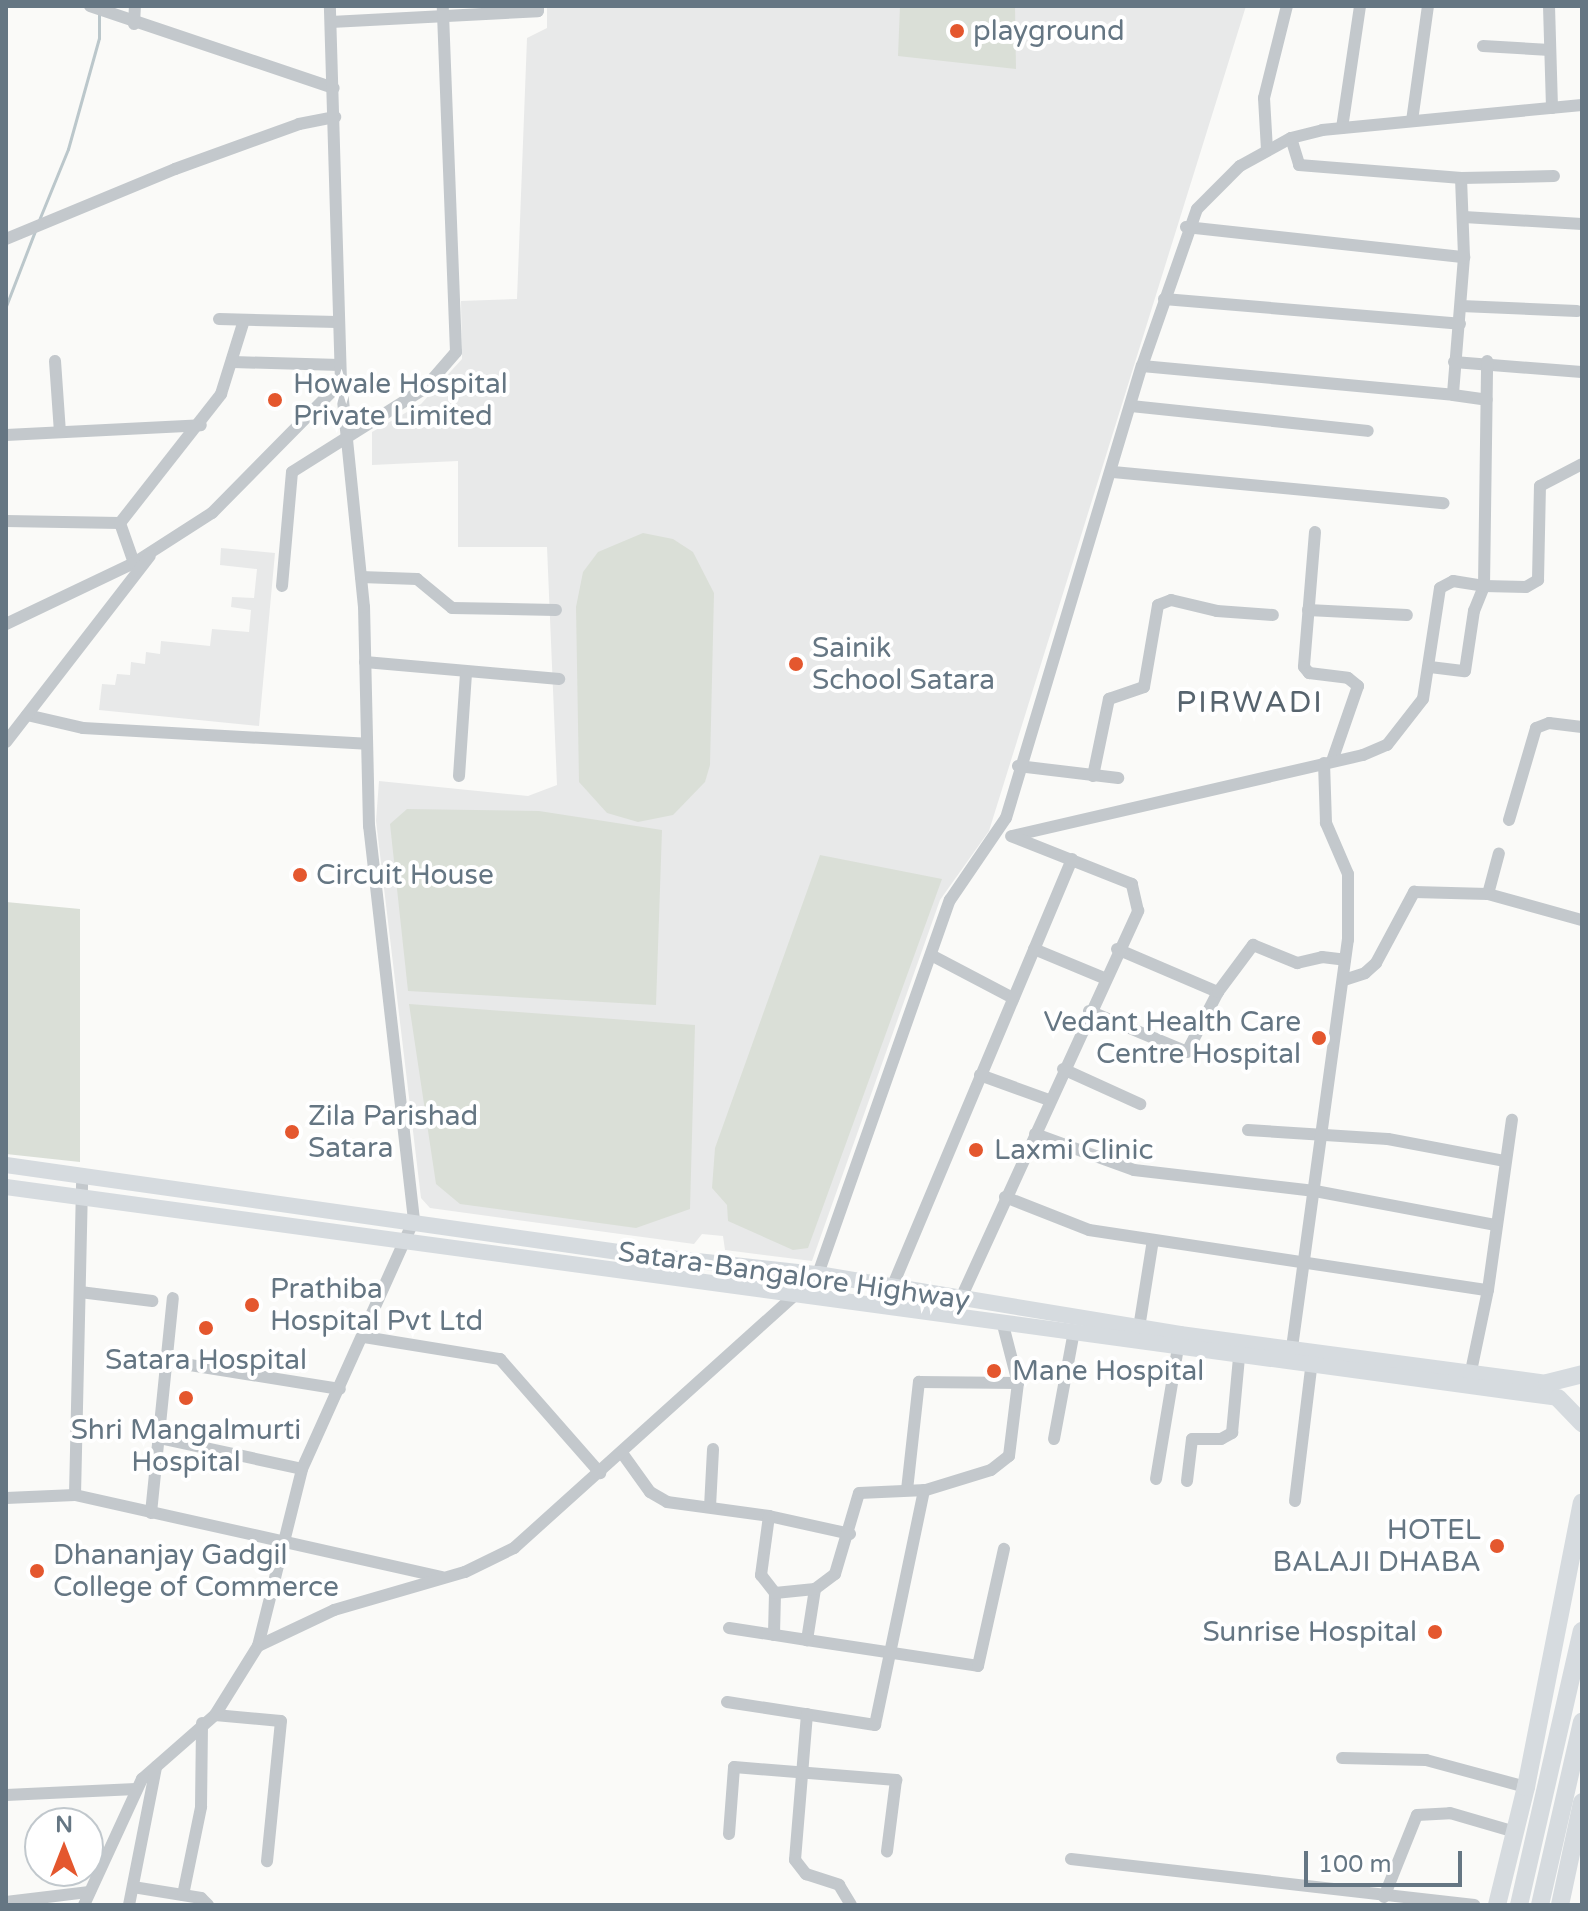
<!DOCTYPE html>
<style>
body{margin:0}
#map{position:relative;width:1588px;height:1911px;overflow:hidden;background:#fafaf8;font-family:"Varela Round",sans-serif}
div>[style]{position:absolute}
[style*='--x']{left:calc(var(--x)*1px);top:calc(var(--y)*1px);width:calc(var(--w)*1px);rotate:calc(var(--a)*1deg)}
.built>*{inset:0;background:#e8e9e9}
.green>*{inset:0;background:#dadfd7}
.stream>*{height:3px;margin:-1.5px;padding:0 1.5px;transform-origin:1.5px;border-radius:1.5px;background:#bbc7cb}
.minor>*{height:12px;margin:-6px;padding:0 6px;transform-origin:6px;border-radius:6px;background:#c3c8cc}
.major>*{height:16px;margin:-8px;padding:0 8px;transform-origin:8px;border-radius:8px;background:#d6dbdf}
.highway>*{height:18px;margin:-9px;padding:0 9px;transform-origin:9px;border-radius:9px;background:#d6dbdf}
.dots>*{width:22px;height:22px;translate:-50% -50%;box-sizing:border-box;border:4px solid #fff;border-radius:50%}
span{translate:-50% -50%;white-space:nowrap;text-align:center;line-height:1.15;-webkit-text-stroke:8px #fff;paint-order:stroke}
.poi-label{font-size:28px;color:#657683}
.left{translate:0 -50%;text-align:left}
.right{translate:-100% -50%;text-align:right}
.street-label{font-size:28px;color:#657683}
.neighbourhood-label{font-size:30px;color:#57646e;letter-spacing:2px}
.frame{position:absolute;inset:0;border:8px solid #657683;pointer-events:none}
.north{position:absolute;left:24px;top:1807px;width:80px;height:80px;box-sizing:border-box;background:#fff;border:2px solid #c1c8cd;border-radius:50%;rotate:0deg;font-size:22px;font-weight:700;line-height:32px;text-align:center;color:#657683}
.north::after{content:'';display:block;margin:auto;width:28px;height:36px;background:#e4572e;clip-path:polygon(50% 0,100% 100%,50% 72%,0 100%)}
.scale{position:absolute;left:1304px;top:1851px;width:158px;height:36px;box-sizing:border-box;border:4px solid #657683;border-top:0;padding-left:10px;font-size:24px;line-height:28px;white-space:nowrap;color:#657683;-webkit-text-stroke:6px #fff;paint-order:stroke}
</style>
<div id="map">
<div class="built">
<div style="clip-path:polygon(547px 6px,1246px 6px,989px 831px,940px 900px,812px 1261px,725px 1250px,723px 1236px,702px 1234px,694px 1244px,430px 1208px,421px 1198px,376px 821px,379px 781px,528px 796px,557px 785px,547px 547px,458px 547px,458px 461px,372px 465px,372px 432px,421px 404px,462px 359px,461px 301px,517px 299px,527px 38px,547px 28px)"></div>
<div style="clip-path:polygon(221px 548px,275px 553px,259px 726px,99px 710px,102px 684px,115px 685px,117px 674px,130px 675px,131px 662px,145px 664px,146px 652px,160px 654px,161px 641px,210px 646px,212px 629px,249px 632px,251px 610px,231px 607px,232px 597px,254px 598px,257px 569px,220px 565px)"></div>
</div>
<div class="green">
<div style="clip-path:polygon(900px 6px,1015px 6px,1016px 69px,898px 56px)"></div>
<div style="clip-path:polygon(643px 533px,673px 539px,693px 552px,714px 593px,710px 765px,705px 782px,673px 815px,638px 822px,607px 813px,579px 782px,576px 607px,583px 572px,598px 552px)"></div>
<div style="clip-path:polygon(407px 809px,539px 811px,662px 830px,656px 1005px,408px 991px,390px 824px)"></div>
<div style="clip-path:polygon(820px 855px,942px 879px,808px 1248px,793px 1250px,728px 1221px,727px 1205px,712px 1188px,715px 1148px)"></div>
<div style="clip-path:polygon(6px 902px,80px 909px,80px 1162px,6px 1154px)"></div>
<div style="clip-path:polygon(409px 1004px,695px 1025px,690px 1209px,636px 1228px,460px 1204px,436px 1184px)"></div>
</div>
<div class="stream">
<div style="--x:39;--y:220;--w:77;--a:-67.8"></div>
<div style="--x:68;--y:149;--w:115;--a:-74.4"></div>
<div style="--x:99;--y:38;--w:24;--a:-90"></div>
<div style="--x:6;--y:306;--w:80;--a:-68.9"></div>
</div>
<div class="minor">
<div style="--x:90;--y:6;--w:257;--a:18.6"></div>
<div style="--x:1549;--y:6;--w:102;--a:88.3"></div>
<div style="--x:331;--y:22;--w:207;--a:-3"></div>
<div style="--x:538;--y:11;--w:5;--a:-90"></div>
<div style="--x:134;--y:24;--w:18;--a:-87"></div>
<div style="--x:1483;--y:46;--w:67;--a:3.4"></div>
<div style="--x:1412;--y:121;--w:116;--a:-82.1"></div>
<div style="--x:1342;--y:128;--w:123;--a:-81.6"></div>
<div style="--x:1291;--y:138;--w:28;--a:73"></div>
<div style="--x:1299;--y:165;--w:163;--a:4.6"></div>
<div style="--x:1461;--y:178;--w:79;--a:87.8"></div>
<div style="--x:1464;--y:257;--w:138;--a:94.6"></div>
<div style="--x:1453;--y:395;--w:34;--a:8"></div>
<div style="--x:1267;--y:150;--w:52;--a:-93.3"></div>
<div style="--x:1264;--y:98;--w:95;--a:-76"></div>
<div style="--x:1461;--y:178;--w:93;--a:-1.2"></div>
<div style="--x:1464;--y:217;--w:118;--a:3.4"></div>
<div style="--x:1186;--y:227;--w:280;--a:6.2"></div>
<div style="--x:6;--y:239;--w:183;--a:-22.5"></div>
<div style="--x:175;--y:169;--w:132;--a:-19.9"></div>
<div style="--x:299;--y:124;--w:37;--a:-11"></div>
<div style="--x:1164;--y:299;--w:297;--a:4.8"></div>
<div style="--x:1461;--y:306;--w:116;--a:2.5"></div>
<div style="--x:219;--y:319;--w:118;--a:1.5"></div>
<div style="--x:55;--y:361;--w:71;--a:86"></div>
<div style="--x:233;--y:362;--w:107;--a:1.6"></div>
<div style="--x:1454;--y:362;--w:128;--a:4.5"></div>
<div style="--x:1142;--y:366;--w:312;--a:5.3"></div>
<div style="--x:1131;--y:406;--w:238;--a:6"></div>
<div style="--x:6;--y:435;--w:195;--a:-2.9"></div>
<div style="--x:1113;--y:472;--w:332;--a:5.4"></div>
<div style="--x:6;--y:521;--w:114;--a:1"></div>
<div style="--x:1315;--y:532;--w:135;--a:94.7"></div>
<div style="--x:1304;--y:667;--w:8;--a:50"></div>
<div style="--x:1309;--y:673;--w:39;--a:7"></div>
<div style="--x:1348;--y:678;--w:13;--a:39"></div>
<div style="--x:1358;--y:686;--w:79;--a:109.1"></div>
<div style="--x:134;--y:563;--w:42;--a:-109.3"></div>
<div style="--x:120;--y:523;--w:164;--a:-51.9"></div>
<div style="--x:221;--y:394;--w:77;--a:-72.7"></div>
<div style="--x:361;--y:577;--w:56;--a:2"></div>
<div style="--x:417;--y:579;--w:45;--a:39.6"></div>
<div style="--x:452;--y:608;--w:104;--a:1.1"></div>
<div style="--x:282;--y:586;--w:114;--a:-85"></div>
<div style="--x:292;--y:472;--w:156;--a:-32.2"></div>
<div style="--x:424;--y:389;--w:49;--a:-49.1"></div>
<div style="--x:456;--y:352;--w:346;--a:-92.2"></div>
<div style="--x:1308;--y:610;--w:99;--a:2.9"></div>
<div style="--x:6;--y:624;--w:142;--a:-25.5"></div>
<div style="--x:134;--y:563;--w:93;--a:-32.7"></div>
<div style="--x:212;--y:513;--w:184;--a:-45.4"></div>
<div style="--x:341;--y:382;--w:376;--a:-91.7"></div>
<div style="--x:365;--y:662;--w:195;--a:5"></div>
<div style="--x:1430;--y:667;--w:35;--a:7"></div>
<div style="--x:1465;--y:671;--w:61;--a:-81.5"></div>
<div style="--x:1474;--y:611;--w:27;--a:-68"></div>
<div style="--x:1484;--y:586;--w:42;--a:1.4"></div>
<div style="--x:1526;--y:587;--w:14;--a:-30"></div>
<div style="--x:1538;--y:580;--w:94;--a:-88.8"></div>
<div style="--x:1540;--y:486;--w:47;--a:-27.6"></div>
<div style="--x:27;--y:715;--w:57;--a:13.1"></div>
<div style="--x:83;--y:728;--w:284;--a:3.2"></div>
<div style="--x:6;--y:742;--w:235;--a:-52.3"></div>
<div style="--x:1018;--y:766;--w:101;--a:6.8"></div>
<div style="--x:459;--y:776;--w:104;--a:-86.1"></div>
<div style="--x:1093;--y:776;--w:79;--a:-78.3"></div>
<div style="--x:1109;--y:699;--w:37;--a:-19"></div>
<div style="--x:1144;--y:687;--w:83;--a:-80.3"></div>
<div style="--x:1158;--y:605;--w:14;--a:-21"></div>
<div style="--x:1171;--y:600;--w:47;--a:13.4"></div>
<div style="--x:1217;--y:611;--w:56;--a:4.1"></div>
<div style="--x:1509;--y:820;--w:96;--a:-73.6"></div>
<div style="--x:1536;--y:728;--w:14;--a:-21"></div>
<div style="--x:1549;--y:723;--w:33;--a:7"></div>
<div style="--x:1012;--y:836;--w:360;--a:-13"></div>
<div style="--x:1363;--y:755;--w:26;--a:-23"></div>
<div style="--x:1387;--y:745;--w:58;--a:-52"></div>
<div style="--x:1423;--y:699;--w:112;--a:-81.3"></div>
<div style="--x:1440;--y:588;--w:15;--a:-28"></div>
<div style="--x:1453;--y:581;--w:31;--a:9"></div>
<div style="--x:1484;--y:586;--w:225;--a:-89.2"></div>
<div style="--x:1488;--y:894;--w:42;--a:-75"></div>
<div style="--x:1034;--y:949;--w:76;--a:22.5"></div>
<div style="--x:1117;--y:949;--w:110;--a:23.1"></div>
<div style="--x:931;--y:955;--w:93;--a:27.7"></div>
<div style="--x:1344;--y:980;--w:22;--a:-18"></div>
<div style="--x:1365;--y:973;--w:15;--a:-42"></div>
<div style="--x:1376;--y:963;--w:81;--a:-61.8"></div>
<div style="--x:1414;--y:892;--w:74;--a:1.5"></div>
<div style="--x:1488;--y:894;--w:98;--a:15.5"></div>
<div style="--x:1089;--y:1011;--w:106;--a:22.7"></div>
<div style="--x:1187;--y:1052;--w:68;--a:-62.7"></div>
<div style="--x:1218;--y:992;--w:59;--a:-53.3"></div>
<div style="--x:1253;--y:945;--w:48;--a:22.2"></div>
<div style="--x:1297;--y:963;--w:26;--a:-13"></div>
<div style="--x:1322;--y:957;--w:23;--a:7"></div>
<div style="--x:1063;--y:1069;--w:85;--a:24.4"></div>
<div style="--x:980;--y:1075;--w:73;--a:19.9"></div>
<div style="--x:1248;--y:1130;--w:140;--a:3.7"></div>
<div style="--x:1388;--y:1139;--w:118;--a:10.7"></div>
<div style="--x:1035;--y:1134;--w:105;--a:20"></div>
<div style="--x:1134;--y:1170;--w:182;--a:6.6"></div>
<div style="--x:1315;--y:1191;--w:183;--a:10.7"></div>
<div style="--x:1005;--y:1197;--w:90;--a:21.4"></div>
<div style="--x:1089;--y:1230;--w:403;--a:8.6"></div>
<div style="--x:893;--y:1285;--w:462;--a:-67.2"></div>
<div style="--x:80;--y:1292;--w:73;--a:7.1"></div>
<div style="--x:961;--y:1298;--w:426;--a:-65.4"></div>
<div style="--x:1138;--y:911;--w:28;--a:-103"></div>
<div style="--x:1132;--y:884;--w:130;--a:-158.4"></div>
<div style="--x:1139;--y:1328;--w:89;--a:-81"></div>
<div style="--x:364;--y:1337;--w:138;--a:9.2"></div>
<div style="--x:500;--y:1359;--w:152;--a:48.7"></div>
<div style="--x:1291;--y:1355;--w:419;--a:-82.2"></div>
<div style="--x:1348;--y:940;--w:66;--a:-90"></div>
<div style="--x:1348;--y:874;--w:56;--a:-113.3"></div>
<div style="--x:1326;--y:823;--w:60;--a:-91.9"></div>
<div style="--x:165;--y:1361;--w:177;--a:9.1"></div>
<div style="--x:1470;--y:1376;--w:88;--a:-78.2"></div>
<div style="--x:1488;--y:1290;--w:172;--a:-82"></div>
<div style="--x:159;--y:1438;--w:146;--a:12.2"></div>
<div style="--x:1054;--y:1439;--w:110;--a:-79.5"></div>
<div style="--x:622;--y:1453;--w:48;--a:54.3"></div>
<div style="--x:650;--y:1492;--w:20;--a:30"></div>
<div style="--x:667;--y:1502;--w:103;--a:7.8"></div>
<div style="--x:769;--y:1516;--w:83;--a:12.5"></div>
<div style="--x:1156;--y:1479;--w:134;--a:-80.5"></div>
<div style="--x:1187;--y:1481;--w:42;--a:-83.2"></div>
<div style="--x:1192;--y:1439;--w:29;--a:0"></div>
<div style="--x:1221;--y:1439;--w:13;--a:-29"></div>
<div style="--x:1232;--y:1433;--w:75;--a:-84.7"></div>
<div style="--x:907;--y:1490;--w:109;--a:-83.7"></div>
<div style="--x:919;--y:1382;--w:99;--a:0.6"></div>
<div style="--x:75;--y:1495;--w:318;--a:-88.7"></div>
<div style="--x:6;--y:1498;--w:69;--a:-2.5"></div>
<div style="--x:75;--y:1495;--w:376;--a:12.6"></div>
<div style="--x:1295;--y:1501;--w:134;--a:-83.1"></div>
<div style="--x:710;--y:1507;--w:58;--a:-87"></div>
<div style="--x:151;--y:1513;--w:216;--a:-84.2"></div>
<div style="--x:769;--y:1516;--w:60;--a:97.7"></div>
<div style="--x:761;--y:1575;--w:23;--a:52"></div>
<div style="--x:775;--y:1593;--w:42;--a:91.4"></div>
<div style="--x:815;--y:1589;--w:52;--a:98.9"></div>
<div style="--x:807;--y:1640;--w:173;--a:8.6"></div>
<div style="--x:978;--y:1666;--w:120;--a:-77.5"></div>
<div style="--x:775;--y:1593;--w:40;--a:-5.7"></div>
<div style="--x:815;--y:1589;--w:25;--a:-37"></div>
<div style="--x:835;--y:1574;--w:84;--a:-73.5"></div>
<div style="--x:859;--y:1493;--w:67;--a:-2.6"></div>
<div style="--x:926;--y:1490;--w:68;--a:-17.1"></div>
<div style="--x:991;--y:1470;--w:23;--a:-38"></div>
<div style="--x:1009;--y:1456;--w:74;--a:-83"></div>
<div style="--x:1018;--y:1383;--w:64;--a:-104.5"></div>
<div style="--x:729;--y:1628;--w:79;--a:8.7"></div>
<div style="--x:258;--y:1646;--w:182;--a:-76"></div>
<div style="--x:302;--y:1469;--w:273;--a:-65.8"></div>
<div style="--x:414;--y:1220;--w:397;--a:-96.5"></div>
<div style="--x:369;--y:826;--w:219;--a:-91.3"></div>
<div style="--x:364;--y:607;--w:226;--a:-95.8"></div>
<div style="--x:727;--y:1702;--w:150;--a:8.8"></div>
<div style="--x:875;--y:1725;--w:240;--a:-78.2"></div>
<div style="--x:807;--y:1714;--w:146;--a:94.7"></div>
<div style="--x:795;--y:1860;--w:18;--a:52"></div>
<div style="--x:806;--y:1874;--w:35;--a:18"></div>
<div style="--x:839;--y:1885;--w:23;--a:59"></div>
<div style="--x:215;--y:1715;--w:66;--a:5.2"></div>
<div style="--x:281;--y:1721;--w:141;--a:95.7"></div>
<div style="--x:1342;--y:1758;--w:84;--a:1.4"></div>
<div style="--x:1426;--y:1760;--w:104;--a:15.1"></div>
<div style="--x:6;--y:1795;--w:130;--a:-2.6"></div>
<div style="--x:729;--y:1834;--w:67;--a:-85.7"></div>
<div style="--x:734;--y:1767;--w:163;--a:4.6"></div>
<div style="--x:896;--y:1780;--w:72;--a:97.2"></div>
<div style="--x:1071;--y:1859;--w:406;--a:6.5"></div>
<div style="--x:133;--y:1887;--w:69;--a:9.2"></div>
<div style="--x:201;--y:1898;--w:10;--a:45"></div>
<div style="--x:183;--y:1895;--w:90;--a:-78.4"></div>
<div style="--x:201;--y:1807;--w:84;--a:-89.3"></div>
<div style="--x:1384;--y:1897;--w:88;--a:-68.1"></div>
<div style="--x:1417;--y:1815;--w:33;--a:-3"></div>
<div style="--x:1450;--y:1813;--w:68;--a:16.3"></div>
<div style="--x:6;--y:1902;--w:84;--a:-6.9"></div>
<div style="--x:84;--y:1905;--w:139;--a:-65.3"></div>
<div style="--x:142;--y:1779;--w:97;--a:-41.2"></div>
<div style="--x:215;--y:1715;--w:81;--a:-58.1"></div>
<div style="--x:258;--y:1646;--w:84;--a:-25.3"></div>
<div style="--x:334;--y:1610;--w:136;--a:-16.2"></div>
<div style="--x:465;--y:1572;--w:55;--a:-26.1"></div>
<div style="--x:514;--y:1548;--w:409;--a:-42"></div>
<div style="--x:818;--y:1274;--w:397;--a:-70.6"></div>
<div style="--x:950;--y:900;--w:99;--a:-55.7"></div>
<div style="--x:1006;--y:818;--w:472;--a:-73.3"></div>
<div style="--x:1142;--y:366;--w:166;--a:-70.7"></div>
<div style="--x:1197;--y:209;--w:61;--a:-45"></div>
<div style="--x:1240;--y:166;--w:58;--a:-28.8"></div>
<div style="--x:1291;--y:138;--w:32;--a:-14"></div>
<div style="--x:1322;--y:130;--w:261;--a:-5.5"></div>
<div style="--x:129;--y:1905;--w:141;--a:-78.9"></div>
</div>
<div class="major">
<div style="--x:6;--y:1165;--w:633;--a:8.08"></div>
<div style="--x:633;--y:1254;--w:186;--a:6.2"></div>
<div style="--x:818;--y:1274;--w:367;--a:9.4"></div>
<div style="--x:1180;--y:1334;--w:370;--a:7.6"></div>
<div style="--x:6;--y:1187;--w:1566;--a:7.74"></div>
</div>
<div class="highway">
<div style="--x:1547;--y:1383;--w:36;--a:-14"></div>
<div style="--x:1558;--y:1398;--w:35;--a:46"></div>
<div style="--x:1497;--y:1905;--w:122;--a:-76.2"></div>
<div style="--x:1526;--y:1787;--w:290;--a:-78.9"></div>
<div style="--x:1519;--y:1905;--w:281;--a:-77.1"></div>
<div style="--x:1540;--y:1905;--w:188;--a:-77.1"></div>
<div style="--x:1560;--y:1905;--w:105;--a:-77.9"></div>
</div>
<div class="dots">
<div style="left:957px;top:31px;background:#e4572e"></div>
<div style="left:275px;top:400px;background:#e4572e"></div>
<div style="left:796px;top:664px;background:#e4572e"></div>
<div style="left:300px;top:875px;background:#e4572e"></div>
<div style="left:1319px;top:1038px;background:#e4572e"></div>
<div style="left:292px;top:1132px;background:#e4572e"></div>
<div style="left:976px;top:1150px;background:#e4572e"></div>
<div style="left:252px;top:1305px;background:#e4572e"></div>
<div style="left:206px;top:1328px;background:#e4572e"></div>
<div style="left:994px;top:1371px;background:#e4572e"></div>
<div style="left:186px;top:1398px;background:#e4572e"></div>
<div style="left:1497px;top:1546px;background:#e4572e"></div>
<div style="left:37px;top:1571px;background:#e4572e"></div>
<div style="left:1435px;top:1632px;background:#e4572e"></div>
</div>
<div class="poi-label">
<span class="left" style="left:973px;top:31px">playground</span>
<span class="left" style="left:293px;top:400px">Howale Hospital<br>Private Limited</span>
<span class="left" style="left:812px;top:664px">Sainik<br>School Satara</span>
<span class="left" style="left:316px;top:875px">Circuit House</span>
<span class="right" style="left:1301px;top:1038px">Vedant Health Care<br>Centre Hospital</span>
<span class="left" style="left:308px;top:1132px">Zila Parishad<br>Satara</span>
<span class="left" style="left:994px;top:1150px">Laxmi Clinic</span>
<span class="left" style="left:270px;top:1305px">Prathiba<br>Hospital Pvt Ltd</span>
<span style="left:206px;top:1360px">Satara Hospital</span>
<span class="left" style="left:1012px;top:1371px">Mane Hospital</span>
<span style="left:186px;top:1446px">Shri Mangalmurti<br>Hospital</span>
<span class="right" style="left:1481px;top:1546px">HOTEL<br>BALAJI DHABA</span>
<span class="left" style="left:53px;top:1571px">Dhananjay Gadgil<br>College of Commerce</span>
<span class="right" style="left:1417px;top:1632px">Sunrise Hospital</span>
</div>
<div class="street-label">
<span style="left:794px;top:1276px;rotate:8deg">Satara-Bangalore Highway</span>
</div>
<div class="neighbourhood-label">
<span style="left:1250px;top:703px">PIRWADI</span>
</div>
<div class="frame"></div>
<div class="north">N</div>
<div class="scale">100 m</div>
</div>
